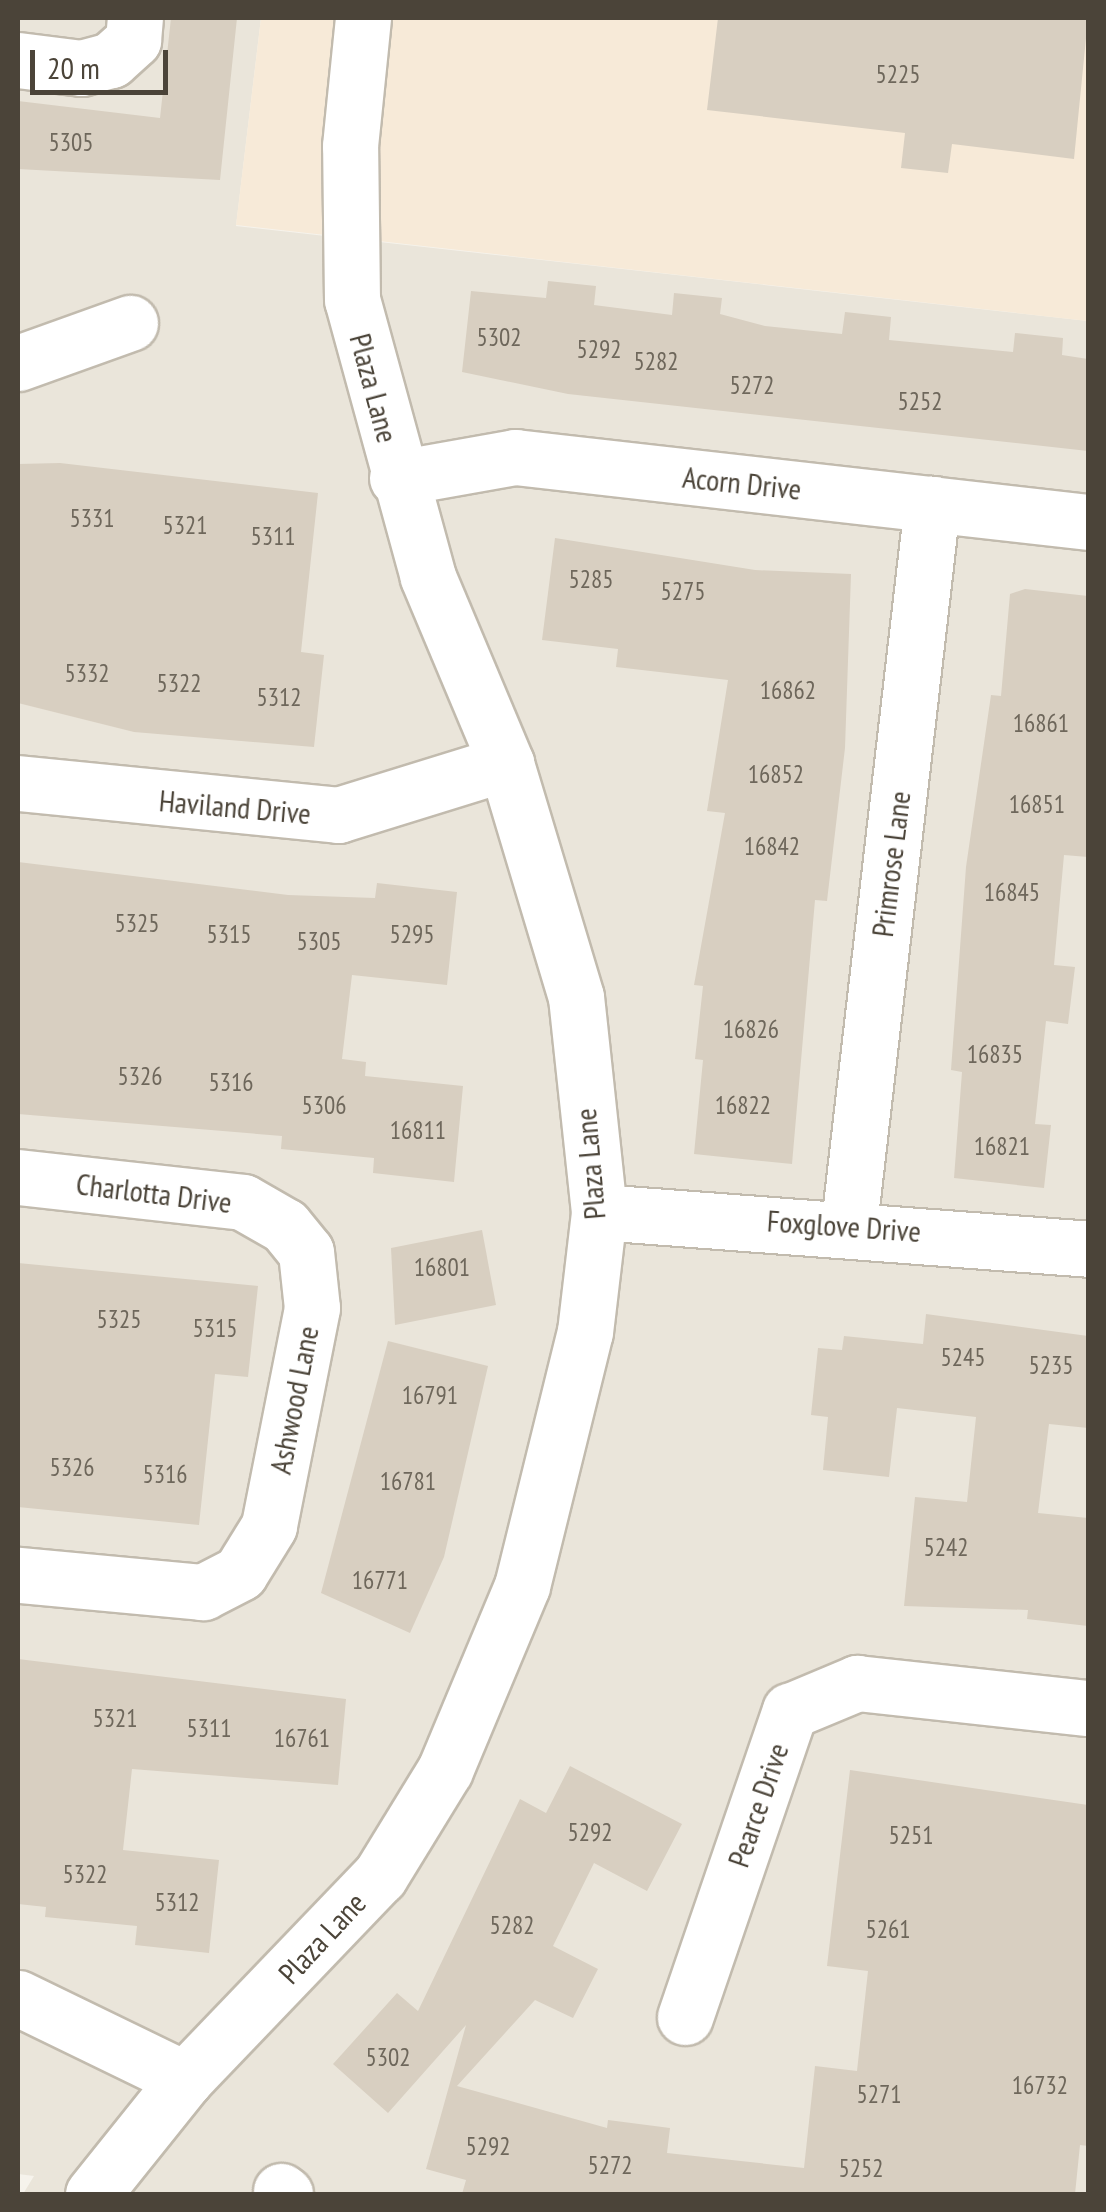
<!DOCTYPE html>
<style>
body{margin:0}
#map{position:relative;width:1106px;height:2212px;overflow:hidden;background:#f6f3ec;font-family:"PT Sans Narrow",sans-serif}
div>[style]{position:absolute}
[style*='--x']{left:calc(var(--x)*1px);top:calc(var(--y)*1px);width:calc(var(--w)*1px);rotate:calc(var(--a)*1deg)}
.residential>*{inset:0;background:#eae5da}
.commercial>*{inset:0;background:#f7ead8}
.building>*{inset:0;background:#d8cfc1}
.roads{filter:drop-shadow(2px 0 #c2bbae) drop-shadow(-2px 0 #c2bbae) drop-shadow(0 2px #c2bbae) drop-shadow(0 -2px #c2bbae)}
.minor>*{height:55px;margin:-27.5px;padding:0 27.5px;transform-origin:27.5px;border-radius:27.5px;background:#fff}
span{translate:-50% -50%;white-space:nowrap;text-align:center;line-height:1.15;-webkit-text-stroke:9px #fff;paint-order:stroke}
.number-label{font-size:25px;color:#6e675b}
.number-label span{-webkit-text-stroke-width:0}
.street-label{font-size:30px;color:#4b4439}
.frame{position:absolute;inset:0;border:20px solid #4b4439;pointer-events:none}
.scale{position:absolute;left:30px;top:50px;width:138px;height:45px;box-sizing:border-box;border:5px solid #4b4439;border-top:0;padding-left:12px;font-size:30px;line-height:35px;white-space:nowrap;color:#4b4439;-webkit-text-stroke:8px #fff;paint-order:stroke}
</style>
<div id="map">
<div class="residential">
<div style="clip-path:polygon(18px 18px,261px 18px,236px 226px,1088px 321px,1088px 2194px,23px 2194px,34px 2176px,18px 2174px)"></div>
</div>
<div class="commercial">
<div style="clip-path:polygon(261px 18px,1088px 18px,1088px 321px,236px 225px)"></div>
</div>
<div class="building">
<div style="clip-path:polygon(171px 18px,237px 18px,220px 180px,18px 169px,18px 101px,160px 118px)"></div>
<div style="clip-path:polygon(718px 18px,1088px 18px,1074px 159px,952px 144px,948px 173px,901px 168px,905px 133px,707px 110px)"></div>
<div style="clip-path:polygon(548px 281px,596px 286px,594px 305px,672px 315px,674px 293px,722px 298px,720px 314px,765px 326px,842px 334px,845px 312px,891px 317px,889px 340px,1013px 352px,1015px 333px,1063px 338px,1062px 355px,1088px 359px,1088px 451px,568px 394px,462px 372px,471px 291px,546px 298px)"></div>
<div style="clip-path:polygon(60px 463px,318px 493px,301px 652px,324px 655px,314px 747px,134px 732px,18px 703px,18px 464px)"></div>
<div style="clip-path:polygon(555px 538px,755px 570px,851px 574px,845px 748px,827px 901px,815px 900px,792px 1164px,694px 1154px,703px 1060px,695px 1059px,703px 986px,694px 985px,725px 813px,707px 811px,728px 680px,616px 667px,618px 649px,542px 640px)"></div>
<div style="clip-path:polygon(1025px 589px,1088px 596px,1088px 857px,1064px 855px,1054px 965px,1075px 967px,1068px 1024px,1046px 1021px,1035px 1124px,1051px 1125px,1044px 1188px,954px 1178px,962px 1072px,951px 1070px,966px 867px,991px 695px,1001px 696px,1010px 594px)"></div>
<div style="clip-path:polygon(18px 862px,288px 895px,375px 898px,377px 883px,457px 892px,447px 985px,352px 975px,342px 1059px,366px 1062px,365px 1076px,463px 1086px,454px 1182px,373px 1173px,374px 1158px,281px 1149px,282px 1136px,18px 1114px)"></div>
<div style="clip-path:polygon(482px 1230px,496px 1305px,395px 1325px,391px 1248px)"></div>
<div style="clip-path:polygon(18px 1263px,258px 1286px,248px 1377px,215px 1374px,199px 1525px,18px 1507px)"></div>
<div style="clip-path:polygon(926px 1314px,1088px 1336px,1088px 1428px,1049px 1424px,1038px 1513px,1088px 1518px,1088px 1626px,1027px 1619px,1028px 1610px,904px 1606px,915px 1497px,967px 1502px,976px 1417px,897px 1408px,889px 1477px,823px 1470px,828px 1417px,811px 1415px,818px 1348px,842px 1350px,844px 1336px,923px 1344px)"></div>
<div style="clip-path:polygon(388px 1341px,488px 1366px,444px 1557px,410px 1633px,321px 1593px)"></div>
<div style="clip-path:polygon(18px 1659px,346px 1699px,338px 1785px,132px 1769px,123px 1850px,219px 1860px,209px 1953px,135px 1945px,137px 1926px,45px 1917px,46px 1907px,18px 1904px)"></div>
<div style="clip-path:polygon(570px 1766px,682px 1824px,647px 1891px,594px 1863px,553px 1946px,598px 1969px,573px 2018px,535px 2000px,457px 2086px,607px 2128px,608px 2120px,670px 2128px,667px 2153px,804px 2168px,815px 2066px,857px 2071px,868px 1971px,827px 1966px,850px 1770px,1088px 1805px,1088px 2146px,1080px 2145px,1075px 2194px,462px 2194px,466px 2180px,426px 2169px,466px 2025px,388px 2113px,333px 2064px,397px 1993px,418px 2011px,520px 1799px,546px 1813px)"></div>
</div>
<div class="roads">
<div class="minor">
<div style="--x:18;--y:60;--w:64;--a:7.2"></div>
<div style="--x:81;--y:68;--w:31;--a:-15"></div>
<div style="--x:111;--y:60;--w:30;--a:-42"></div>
<div style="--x:133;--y:40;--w:22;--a:-85"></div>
<div style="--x:18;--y:363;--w:119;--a:-19.7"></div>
<div style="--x:397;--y:478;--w:120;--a:-10.1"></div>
<div style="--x:515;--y:457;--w:577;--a:6.47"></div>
<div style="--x:18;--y:783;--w:322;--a:5.7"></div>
<div style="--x:338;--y:815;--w:176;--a:-17.2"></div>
<div style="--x:18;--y:1177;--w:226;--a:6.3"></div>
<div style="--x:243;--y:1202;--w:48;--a:29.7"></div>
<div style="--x:285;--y:1226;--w:33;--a:51"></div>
<div style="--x:306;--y:1252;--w:56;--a:83.9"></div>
<div style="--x:312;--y:1308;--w:222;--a:101.2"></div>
<div style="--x:269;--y:1526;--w:55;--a:121.7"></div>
<div style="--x:240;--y:1573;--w:42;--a:152.8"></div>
<div style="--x:203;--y:1592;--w:186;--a:-174.7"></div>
<div style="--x:599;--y:1212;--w:490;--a:4.3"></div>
<div style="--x:849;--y:1224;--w:725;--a:-83.42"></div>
<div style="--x:18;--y:1998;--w:186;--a:25.9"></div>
<div style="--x:685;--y:2017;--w:324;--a:-71.1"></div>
<div style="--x:790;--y:1711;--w:73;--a:-22.7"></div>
<div style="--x:857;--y:1683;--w:232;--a:6.2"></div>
<div style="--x:281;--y:2191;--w:5;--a:37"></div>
<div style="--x:93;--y:2194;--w:147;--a:-51.3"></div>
<div style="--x:185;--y:2079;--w:281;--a:-46.2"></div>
<div style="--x:380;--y:1876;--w:124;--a:-58.5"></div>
<div style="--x:445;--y:1770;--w:199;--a:-67.3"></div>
<div style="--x:522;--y:1586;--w:262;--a:-76.1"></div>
<div style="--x:585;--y:1332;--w:121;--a:-83.3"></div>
<div style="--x:599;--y:1212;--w:216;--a:-96.1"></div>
<div style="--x:576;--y:997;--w:244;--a:-106.7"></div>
<div style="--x:506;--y:763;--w:202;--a:-112.8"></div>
<div style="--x:428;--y:577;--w:287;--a:-105.3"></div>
<div style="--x:352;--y:300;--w:154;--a:-90.7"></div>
<div style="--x:350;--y:146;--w:129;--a:-84.2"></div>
</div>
</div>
<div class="number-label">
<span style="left:898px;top:74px">5225</span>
<span style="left:71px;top:142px">5305</span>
<span style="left:499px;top:337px">5302</span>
<span style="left:599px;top:349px">5292</span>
<span style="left:656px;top:361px">5282</span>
<span style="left:752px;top:385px">5272</span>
<span style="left:920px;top:401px">5252</span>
<span style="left:92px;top:518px">5331</span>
<span style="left:185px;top:525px">5321</span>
<span style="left:273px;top:536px">5311</span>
<span style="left:591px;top:579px">5285</span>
<span style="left:683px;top:591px">5275</span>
<span style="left:87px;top:673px">5332</span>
<span style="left:179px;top:683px">5322</span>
<span style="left:788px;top:690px">16862</span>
<span style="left:279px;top:697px">5312</span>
<span style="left:1041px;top:723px">16861</span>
<span style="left:776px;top:774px">16852</span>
<span style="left:1037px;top:804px">16851</span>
<span style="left:772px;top:846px">16842</span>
<span style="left:1012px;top:892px">16845</span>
<span style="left:137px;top:923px">5325</span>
<span style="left:229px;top:934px">5315</span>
<span style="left:412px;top:934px">5295</span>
<span style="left:319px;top:941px">5305</span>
<span style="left:751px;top:1029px">16826</span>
<span style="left:995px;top:1054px">16835</span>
<span style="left:140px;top:1076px">5326</span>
<span style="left:231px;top:1082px">5316</span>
<span style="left:324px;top:1105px">5306</span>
<span style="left:743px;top:1105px">16822</span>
<span style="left:418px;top:1130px">16811</span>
<span style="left:1002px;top:1146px">16821</span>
<span style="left:442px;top:1267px">16801</span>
<span style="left:119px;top:1319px">5325</span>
<span style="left:215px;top:1328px">5315</span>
<span style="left:963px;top:1357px">5245</span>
<span style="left:1051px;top:1365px">5235</span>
<span style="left:430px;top:1395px">16791</span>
<span style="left:72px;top:1467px">5326</span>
<span style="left:165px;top:1474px">5316</span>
<span style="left:408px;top:1481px">16781</span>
<span style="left:946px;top:1547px">5242</span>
<span style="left:380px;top:1580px">16771</span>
<span style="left:115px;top:1718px">5321</span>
<span style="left:209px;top:1728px">5311</span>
<span style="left:302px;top:1738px">16761</span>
<span style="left:590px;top:1832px">5292</span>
<span style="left:911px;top:1835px">5251</span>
<span style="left:85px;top:1874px">5322</span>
<span style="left:177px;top:1902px">5312</span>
<span style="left:512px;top:1925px">5282</span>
<span style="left:888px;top:1929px">5261</span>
<span style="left:388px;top:2057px">5302</span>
<span style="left:1040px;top:2085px">16732</span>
<span style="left:879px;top:2094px">5271</span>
<span style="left:488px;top:2146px">5292</span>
<span style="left:610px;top:2165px">5272</span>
<span style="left:861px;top:2168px">5252</span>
</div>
<div class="street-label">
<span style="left:374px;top:388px;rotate:75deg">Plaza Lane</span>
<span style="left:742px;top:483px;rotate:6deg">Acorn Drive</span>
<span style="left:235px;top:807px;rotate:5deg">Haviland Drive</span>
<span style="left:891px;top:864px;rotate:-83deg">Primrose Lane</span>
<span style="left:590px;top:1164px;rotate:-95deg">Plaza Lane</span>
<span style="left:154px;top:1193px;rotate:7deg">Charlotta Drive</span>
<span style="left:844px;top:1226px;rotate:4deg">Foxglove Drive</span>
<span style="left:294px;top:1400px;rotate:-79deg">Ashwood Lane</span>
<span style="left:758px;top:1805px;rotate:-71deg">Pearce Drive</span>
<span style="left:322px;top:1938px;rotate:-47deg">Plaza Lane</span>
</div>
<div class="frame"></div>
<div class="scale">20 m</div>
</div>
